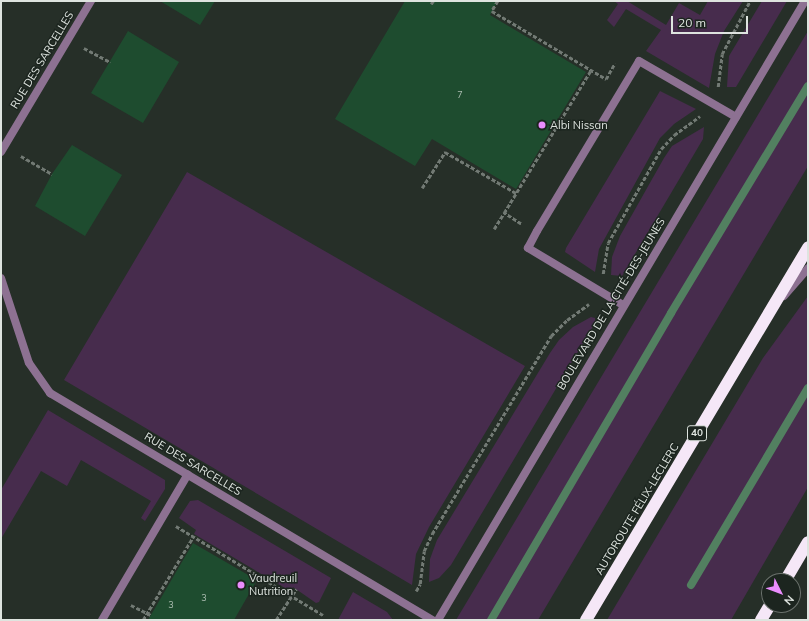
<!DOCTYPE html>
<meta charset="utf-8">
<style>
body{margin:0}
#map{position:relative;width:809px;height:621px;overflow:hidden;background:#262f28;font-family:Mulish,sans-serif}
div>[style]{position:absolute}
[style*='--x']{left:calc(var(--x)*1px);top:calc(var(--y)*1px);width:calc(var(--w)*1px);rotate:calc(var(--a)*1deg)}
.green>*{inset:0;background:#472c4d}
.stream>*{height:8px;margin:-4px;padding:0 4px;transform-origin:4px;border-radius:4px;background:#528060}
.building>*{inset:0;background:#1e4c2f}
.path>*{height:2.5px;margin-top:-1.25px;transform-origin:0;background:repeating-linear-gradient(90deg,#727a74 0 4px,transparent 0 6px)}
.service>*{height:8px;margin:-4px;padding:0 4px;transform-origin:4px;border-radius:4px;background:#8d7192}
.minor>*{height:8px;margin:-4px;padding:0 4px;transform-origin:4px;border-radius:4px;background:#8d7192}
.tertiary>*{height:8px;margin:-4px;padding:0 4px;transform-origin:4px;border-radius:4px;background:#8d7192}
.motorway>*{height:12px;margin:-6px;padding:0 6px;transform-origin:6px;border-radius:6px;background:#f5e7f7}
.dots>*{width:11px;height:11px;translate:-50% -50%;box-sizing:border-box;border:2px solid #1c251f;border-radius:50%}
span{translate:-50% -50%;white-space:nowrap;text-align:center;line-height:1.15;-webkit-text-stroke:3px #1c251f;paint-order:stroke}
.number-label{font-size:9px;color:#aebeb3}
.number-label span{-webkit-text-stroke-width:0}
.shield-label span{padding:1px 3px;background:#1c251f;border:1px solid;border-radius:3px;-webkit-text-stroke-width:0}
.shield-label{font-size:10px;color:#dee4df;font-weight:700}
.street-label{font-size:11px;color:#dee4df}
.poi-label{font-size:11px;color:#dee4df}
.left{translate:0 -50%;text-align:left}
.frame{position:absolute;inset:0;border:2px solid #dee4df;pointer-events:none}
.north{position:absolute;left:761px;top:573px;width:40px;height:40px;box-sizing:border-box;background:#1c251f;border:1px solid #6a716c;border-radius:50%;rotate:132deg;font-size:11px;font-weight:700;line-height:16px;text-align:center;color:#dee4df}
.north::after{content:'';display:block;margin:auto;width:14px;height:18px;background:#ea8dfd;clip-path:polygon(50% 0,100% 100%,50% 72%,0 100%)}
.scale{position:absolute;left:671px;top:16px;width:77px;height:18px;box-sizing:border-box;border:2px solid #dee4df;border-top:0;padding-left:5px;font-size:12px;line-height:14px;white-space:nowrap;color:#dee4df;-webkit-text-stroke:3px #1c251f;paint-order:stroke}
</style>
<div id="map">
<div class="green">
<div style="clip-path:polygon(614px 1px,627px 1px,666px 25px,679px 3px,700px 15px,708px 1px,743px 1px,724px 31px,715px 54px,709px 88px,646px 51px,661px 30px,626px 9px,614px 27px,607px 20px,618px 4px)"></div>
<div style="clip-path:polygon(762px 1px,787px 1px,736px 87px,727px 87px,729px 56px)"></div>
<div style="clip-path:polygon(808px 31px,808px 166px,538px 620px,456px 620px)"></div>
<div style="clip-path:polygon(660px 91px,696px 109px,674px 124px,660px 138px,599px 249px,595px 272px,565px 252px,566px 248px)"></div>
<div style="clip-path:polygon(704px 127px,703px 139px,622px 276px,611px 275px,612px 257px,620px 236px,664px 158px,672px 146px)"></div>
<div style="clip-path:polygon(187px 172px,525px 366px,429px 527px,416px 554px,412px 585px,64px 380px)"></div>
<div style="clip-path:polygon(808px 296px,808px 487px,731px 620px,607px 620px,763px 358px)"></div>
<div style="clip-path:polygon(591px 317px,595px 318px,595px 323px,451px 565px,439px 578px,429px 582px,430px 559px,437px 540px,550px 353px,559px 340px,573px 327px)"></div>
<div style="clip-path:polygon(48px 410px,165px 480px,165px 489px,145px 521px,141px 518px,151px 501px,81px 460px,67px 486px,41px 471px,1px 539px,1px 490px)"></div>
<div style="clip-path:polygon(198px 500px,331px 578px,319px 602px,316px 603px,293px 587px,290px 591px,194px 534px,196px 530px,179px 518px,190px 501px)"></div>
<div style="clip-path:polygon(353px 592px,387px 612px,393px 620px,338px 620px)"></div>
</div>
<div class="stream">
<div style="--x:691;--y:585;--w:229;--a:-59.3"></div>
<div style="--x:491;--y:620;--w:356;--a:-59.6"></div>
<div style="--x:671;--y:313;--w:265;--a:-58.9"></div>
</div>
<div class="building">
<div style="clip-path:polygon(160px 1px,215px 1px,200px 25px)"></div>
<div style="clip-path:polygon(405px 1px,498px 1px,490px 15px,586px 72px,516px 189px,432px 139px,415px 166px,335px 119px)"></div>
<div style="clip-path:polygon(128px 31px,179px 62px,143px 123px,91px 93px)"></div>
<div style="clip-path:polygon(72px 145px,122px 175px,85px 236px,35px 206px,52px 174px)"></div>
<div style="clip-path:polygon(193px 543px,257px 580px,234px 620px,148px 620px)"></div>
</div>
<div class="path">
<div style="--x:498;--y:1;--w:12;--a:121"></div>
<div style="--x:492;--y:11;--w:133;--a:30.8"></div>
<div style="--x:606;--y:79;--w:18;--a:-61"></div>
<div style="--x:431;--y:4;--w:4;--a:-56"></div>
<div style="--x:84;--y:48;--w:30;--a:28"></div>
<div style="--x:718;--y:87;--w:33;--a:-83"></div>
<div style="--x:722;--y:54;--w:60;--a:-62.2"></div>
<div style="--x:21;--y:156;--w:36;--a:30"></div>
<div style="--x:422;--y:188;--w:43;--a:-57.4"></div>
<div style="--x:445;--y:152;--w:82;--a:30"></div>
<div style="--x:521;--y:224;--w:20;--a:-147"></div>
<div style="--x:504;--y:213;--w:167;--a:-58.7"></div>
<div style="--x:494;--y:229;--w:19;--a:-58"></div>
<div style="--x:603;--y:274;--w:31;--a:-81"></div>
<div style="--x:608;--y:243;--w:108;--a:-60.6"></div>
<div style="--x:661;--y:149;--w:19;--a:-47"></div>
<div style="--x:674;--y:135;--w:32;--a:-36"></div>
<div style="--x:176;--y:526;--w:172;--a:31.2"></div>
<div style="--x:416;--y:591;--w:8;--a:-60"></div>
<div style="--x:420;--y:584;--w:33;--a:-83"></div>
<div style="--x:424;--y:551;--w:19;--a:-65"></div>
<div style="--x:432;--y:534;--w:231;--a:-59"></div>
<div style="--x:551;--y:336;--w:23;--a:-45"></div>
<div style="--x:567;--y:320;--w:27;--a:-36"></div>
<div style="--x:131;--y:605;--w:22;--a:27"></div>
<div style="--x:143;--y:620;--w:97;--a:-58.9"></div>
<div style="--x:276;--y:620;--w:37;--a:-57"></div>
</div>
<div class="service">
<div style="--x:784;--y:296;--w:37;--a:-49"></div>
<div style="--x:623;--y:305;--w:111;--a:-149"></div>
<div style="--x:528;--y:248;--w:19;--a:-62"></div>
<div style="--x:537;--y:231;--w:198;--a:-59"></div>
<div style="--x:639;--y:61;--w:112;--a:30"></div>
<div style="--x:102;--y:620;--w:169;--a:-59.5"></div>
</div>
<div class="minor">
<div style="--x:1;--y:152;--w:176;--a:-59.2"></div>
<div style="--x:1;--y:278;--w:89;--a:71.8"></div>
<div style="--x:29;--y:363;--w:37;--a:55"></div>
<div style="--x:50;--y:393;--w:445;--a:30.7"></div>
</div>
<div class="tertiary">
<div style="--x:438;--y:620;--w:720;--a:-59.34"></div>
</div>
<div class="motorway">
<div style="--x:785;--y:581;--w:45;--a:-59.5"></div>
<div style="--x:586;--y:620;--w:434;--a:-59.2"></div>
<div style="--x:761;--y:620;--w:17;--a:-59"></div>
</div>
<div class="dots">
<div style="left:542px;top:125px;background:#ea8dfd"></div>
<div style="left:241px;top:585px;background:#ea8dfd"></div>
</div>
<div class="number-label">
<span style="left:460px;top:95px">7</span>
<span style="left:204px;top:598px">3</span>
<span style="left:171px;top:605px">3</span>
</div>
<div class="shield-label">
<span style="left:697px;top:433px">40</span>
</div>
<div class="street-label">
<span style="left:42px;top:60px;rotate:-59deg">RUE DES SARCELLES</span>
<span style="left:611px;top:304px;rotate:-59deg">BOULEVARD DE LA CITÉ-DES-JEUNES</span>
<span style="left:193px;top:464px;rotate:31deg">RUE DES SARCELLES</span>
<span style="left:637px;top:509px;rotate:-59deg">AUTOROUTE FÉLIX-LECLERC</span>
</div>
<div class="poi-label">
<span class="left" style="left:550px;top:125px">Albi Nissan</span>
<span class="left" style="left:249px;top:585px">Vaudreuil<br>Nutrition</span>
</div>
<div class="frame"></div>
<div class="north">N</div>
<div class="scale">20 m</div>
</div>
